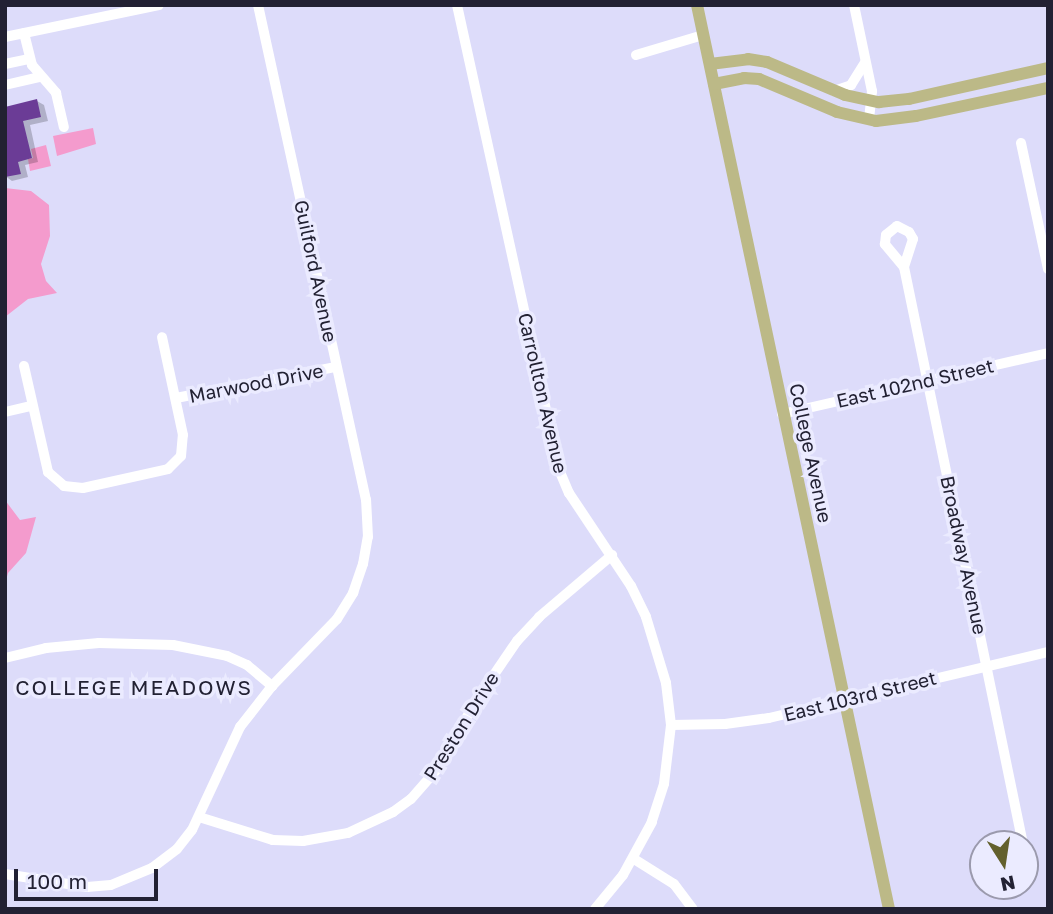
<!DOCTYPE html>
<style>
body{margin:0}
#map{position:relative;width:1053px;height:914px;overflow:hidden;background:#dddcfa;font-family:"Golos Text",sans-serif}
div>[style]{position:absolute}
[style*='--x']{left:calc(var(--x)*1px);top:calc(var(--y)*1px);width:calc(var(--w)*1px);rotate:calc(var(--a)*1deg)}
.green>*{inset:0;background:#f49bcd}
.shadow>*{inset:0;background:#0003}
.building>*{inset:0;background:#6b3c96}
.minor>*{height:10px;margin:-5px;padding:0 5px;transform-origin:5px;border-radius:5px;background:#fff}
.major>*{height:12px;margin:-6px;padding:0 6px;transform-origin:6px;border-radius:6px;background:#bcb987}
span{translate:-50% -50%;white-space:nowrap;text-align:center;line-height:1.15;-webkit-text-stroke:7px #ebebff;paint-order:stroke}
.street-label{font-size:19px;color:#222133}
.neighbourhood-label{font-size:21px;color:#222133;letter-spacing:2px}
.frame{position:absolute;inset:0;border:7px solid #222133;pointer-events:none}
.north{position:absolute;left:969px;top:830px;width:70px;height:70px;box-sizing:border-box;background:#ebebff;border:2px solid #9b9aad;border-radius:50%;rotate:168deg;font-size:19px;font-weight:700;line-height:28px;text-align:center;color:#222133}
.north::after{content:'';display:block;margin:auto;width:24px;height:32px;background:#63602d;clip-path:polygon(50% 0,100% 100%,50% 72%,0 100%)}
.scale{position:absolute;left:14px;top:869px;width:144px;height:32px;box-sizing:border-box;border:4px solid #222133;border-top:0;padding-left:9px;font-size:21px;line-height:24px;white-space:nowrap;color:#222133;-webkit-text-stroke:5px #ebebff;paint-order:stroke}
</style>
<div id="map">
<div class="green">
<div style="clip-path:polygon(93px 128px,96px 144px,57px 156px,53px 136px)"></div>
<div style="clip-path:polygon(46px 145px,51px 166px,30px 171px,28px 159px,33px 158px,31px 149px)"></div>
<div style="clip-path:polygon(5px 188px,31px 191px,49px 205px,50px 236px,41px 264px,46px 281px,57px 293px,28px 299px,5px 317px)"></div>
<div style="clip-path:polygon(5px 500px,20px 520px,36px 517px,26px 553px,8px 573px,5px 584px)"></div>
</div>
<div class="shadow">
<div style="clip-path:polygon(37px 101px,44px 105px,48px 121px,30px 125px,38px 162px,25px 165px,28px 177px,12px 181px,5px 176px,5px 108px)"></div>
</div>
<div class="building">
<div style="clip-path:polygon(37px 99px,41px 117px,23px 121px,32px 158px,18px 162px,21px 174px,5px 177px,5px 107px)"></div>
</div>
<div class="minor">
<div style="--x:457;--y:5;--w:478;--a:77.6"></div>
<div style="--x:560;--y:472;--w:23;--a:67"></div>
<div style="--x:569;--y:493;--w:112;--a:56.3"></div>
<div style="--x:631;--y:586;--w:34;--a:64"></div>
<div style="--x:646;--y:617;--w:69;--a:73.1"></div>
<div style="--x:666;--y:683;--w:42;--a:83.2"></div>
<div style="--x:671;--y:725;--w:59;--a:96.8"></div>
<div style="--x:664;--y:784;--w:40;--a:108"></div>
<div style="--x:652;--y:822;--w:60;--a:118.7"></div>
<div style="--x:623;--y:875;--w:44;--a:129.5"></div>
<div style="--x:854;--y:5;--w:88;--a:78.2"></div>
<div style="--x:872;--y:91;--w:29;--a:96"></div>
<div style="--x:24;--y:33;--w:33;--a:76"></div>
<div style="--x:32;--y:65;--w:37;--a:49"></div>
<div style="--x:56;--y:93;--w:35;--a:77"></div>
<div style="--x:5;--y:37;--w:157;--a:-11.7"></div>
<div style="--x:636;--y:55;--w:70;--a:-16.6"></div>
<div style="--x:5;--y:64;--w:25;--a:-12"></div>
<div style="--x:5;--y:85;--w:36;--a:-13"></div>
<div style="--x:834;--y:91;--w:18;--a:-19"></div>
<div style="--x:851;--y:85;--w:26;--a:-58"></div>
<div style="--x:1021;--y:143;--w:129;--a:77.9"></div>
<div style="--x:897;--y:226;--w:13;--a:27"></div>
<div style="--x:909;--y:232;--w:8;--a:60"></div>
<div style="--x:913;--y:239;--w:29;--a:108"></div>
<div style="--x:904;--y:267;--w:30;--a:-130"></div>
<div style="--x:885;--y:244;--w:9;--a:-84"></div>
<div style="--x:886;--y:235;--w:14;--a:-39"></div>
<div style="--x:904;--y:267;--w:589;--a:78.35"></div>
<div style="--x:24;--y:366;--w:109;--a:77.2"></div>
<div style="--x:48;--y:472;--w:21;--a:41"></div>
<div style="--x:64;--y:486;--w:19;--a:6"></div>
<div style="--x:83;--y:488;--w:87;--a:-12.6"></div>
<div style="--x:168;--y:469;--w:18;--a:-45"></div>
<div style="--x:181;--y:456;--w:21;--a:-85"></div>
<div style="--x:183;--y:435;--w:100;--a:-102.1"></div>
<div style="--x:176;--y:398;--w:163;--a:-11"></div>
<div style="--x:5;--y:412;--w:28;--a:-13"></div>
<div style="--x:782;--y:414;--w:273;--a:-12.9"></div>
<div style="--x:5;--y:658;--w:42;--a:-13.7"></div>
<div style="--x:46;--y:648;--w:53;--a:-5.4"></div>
<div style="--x:99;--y:643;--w:74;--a:1.5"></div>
<div style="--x:173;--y:645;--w:55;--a:11.5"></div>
<div style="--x:227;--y:656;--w:22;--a:24"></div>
<div style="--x:247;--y:665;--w:33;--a:40"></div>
<div style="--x:671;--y:725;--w:54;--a:-1.1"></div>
<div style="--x:725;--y:724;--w:44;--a:-7.8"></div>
<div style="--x:769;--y:718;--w:287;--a:-13.3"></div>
<div style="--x:199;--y:817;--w:77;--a:17.3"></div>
<div style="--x:273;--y:840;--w:30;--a:2"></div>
<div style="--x:303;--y:841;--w:46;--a:-10.1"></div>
<div style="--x:348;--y:833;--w:50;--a:-25"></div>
<div style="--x:393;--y:812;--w:22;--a:-36"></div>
<div style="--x:411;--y:799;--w:43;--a:-48.8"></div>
<div style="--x:439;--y:767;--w:72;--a:-60.9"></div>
<div style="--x:474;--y:704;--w:76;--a:-55.7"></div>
<div style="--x:517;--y:641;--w:33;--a:-47"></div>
<div style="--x:539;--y:617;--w:96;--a:-40.3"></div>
<div style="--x:1025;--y:854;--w:4;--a:76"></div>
<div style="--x:634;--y:859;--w:47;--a:32"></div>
<div style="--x:674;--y:884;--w:31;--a:53"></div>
<div style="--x:5;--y:874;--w:83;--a:9"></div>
<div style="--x:87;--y:887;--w:24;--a:-5"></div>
<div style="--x:111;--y:885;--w:44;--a:-22.5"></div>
<div style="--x:152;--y:868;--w:31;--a:-37"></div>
<div style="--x:177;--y:849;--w:24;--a:-52"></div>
<div style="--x:192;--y:830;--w:114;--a:-65"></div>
<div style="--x:240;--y:727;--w:52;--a:-52"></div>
<div style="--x:272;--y:686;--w:93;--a:-45.9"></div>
<div style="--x:337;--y:619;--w:31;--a:-58"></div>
<div style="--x:353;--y:593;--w:31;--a:-71"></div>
<div style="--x:363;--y:564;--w:27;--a:-80"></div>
<div style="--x:368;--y:537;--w:37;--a:-93"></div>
<div style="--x:366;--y:500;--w:507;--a:-102.31"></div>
</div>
<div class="major">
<div style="--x:697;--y:5;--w:924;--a:78.01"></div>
<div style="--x:710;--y:64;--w:38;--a:-7"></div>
<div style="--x:748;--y:59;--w:19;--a:9"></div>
<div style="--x:767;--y:62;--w:85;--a:22.9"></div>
<div style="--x:845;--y:95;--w:35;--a:12"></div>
<div style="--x:879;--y:102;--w:30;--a:-6"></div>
<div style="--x:909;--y:99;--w:142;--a:-12.6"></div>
<div style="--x:714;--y:84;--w:31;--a:-11"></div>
<div style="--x:744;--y:78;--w:15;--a:4"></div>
<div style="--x:759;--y:79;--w:85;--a:22.9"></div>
<div style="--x:837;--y:112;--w:40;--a:13"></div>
<div style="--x:876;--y:121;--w:40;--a:-7.1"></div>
<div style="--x:916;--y:116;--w:135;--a:-12"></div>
</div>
<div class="street-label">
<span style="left:316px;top:271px;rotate:78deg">Guilford Avenue</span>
<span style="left:256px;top:383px;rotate:-11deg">Marwood Drive</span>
<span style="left:915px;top:383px;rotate:-13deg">East 102nd Street</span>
<span style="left:543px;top:393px;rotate:77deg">Carrollton Avenue</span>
<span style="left:811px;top:453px;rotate:78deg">College Avenue</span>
<span style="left:964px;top:555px;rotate:78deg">Broadway Avenue</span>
<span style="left:860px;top:696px;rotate:-14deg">East 103rd Street</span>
<span style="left:461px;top:726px;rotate:-58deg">Preston Drive</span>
</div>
<div class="neighbourhood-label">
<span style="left:134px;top:687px">COLLEGE MEADOWS</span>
</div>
<div class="frame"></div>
<div class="north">N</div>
<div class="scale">100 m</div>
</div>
